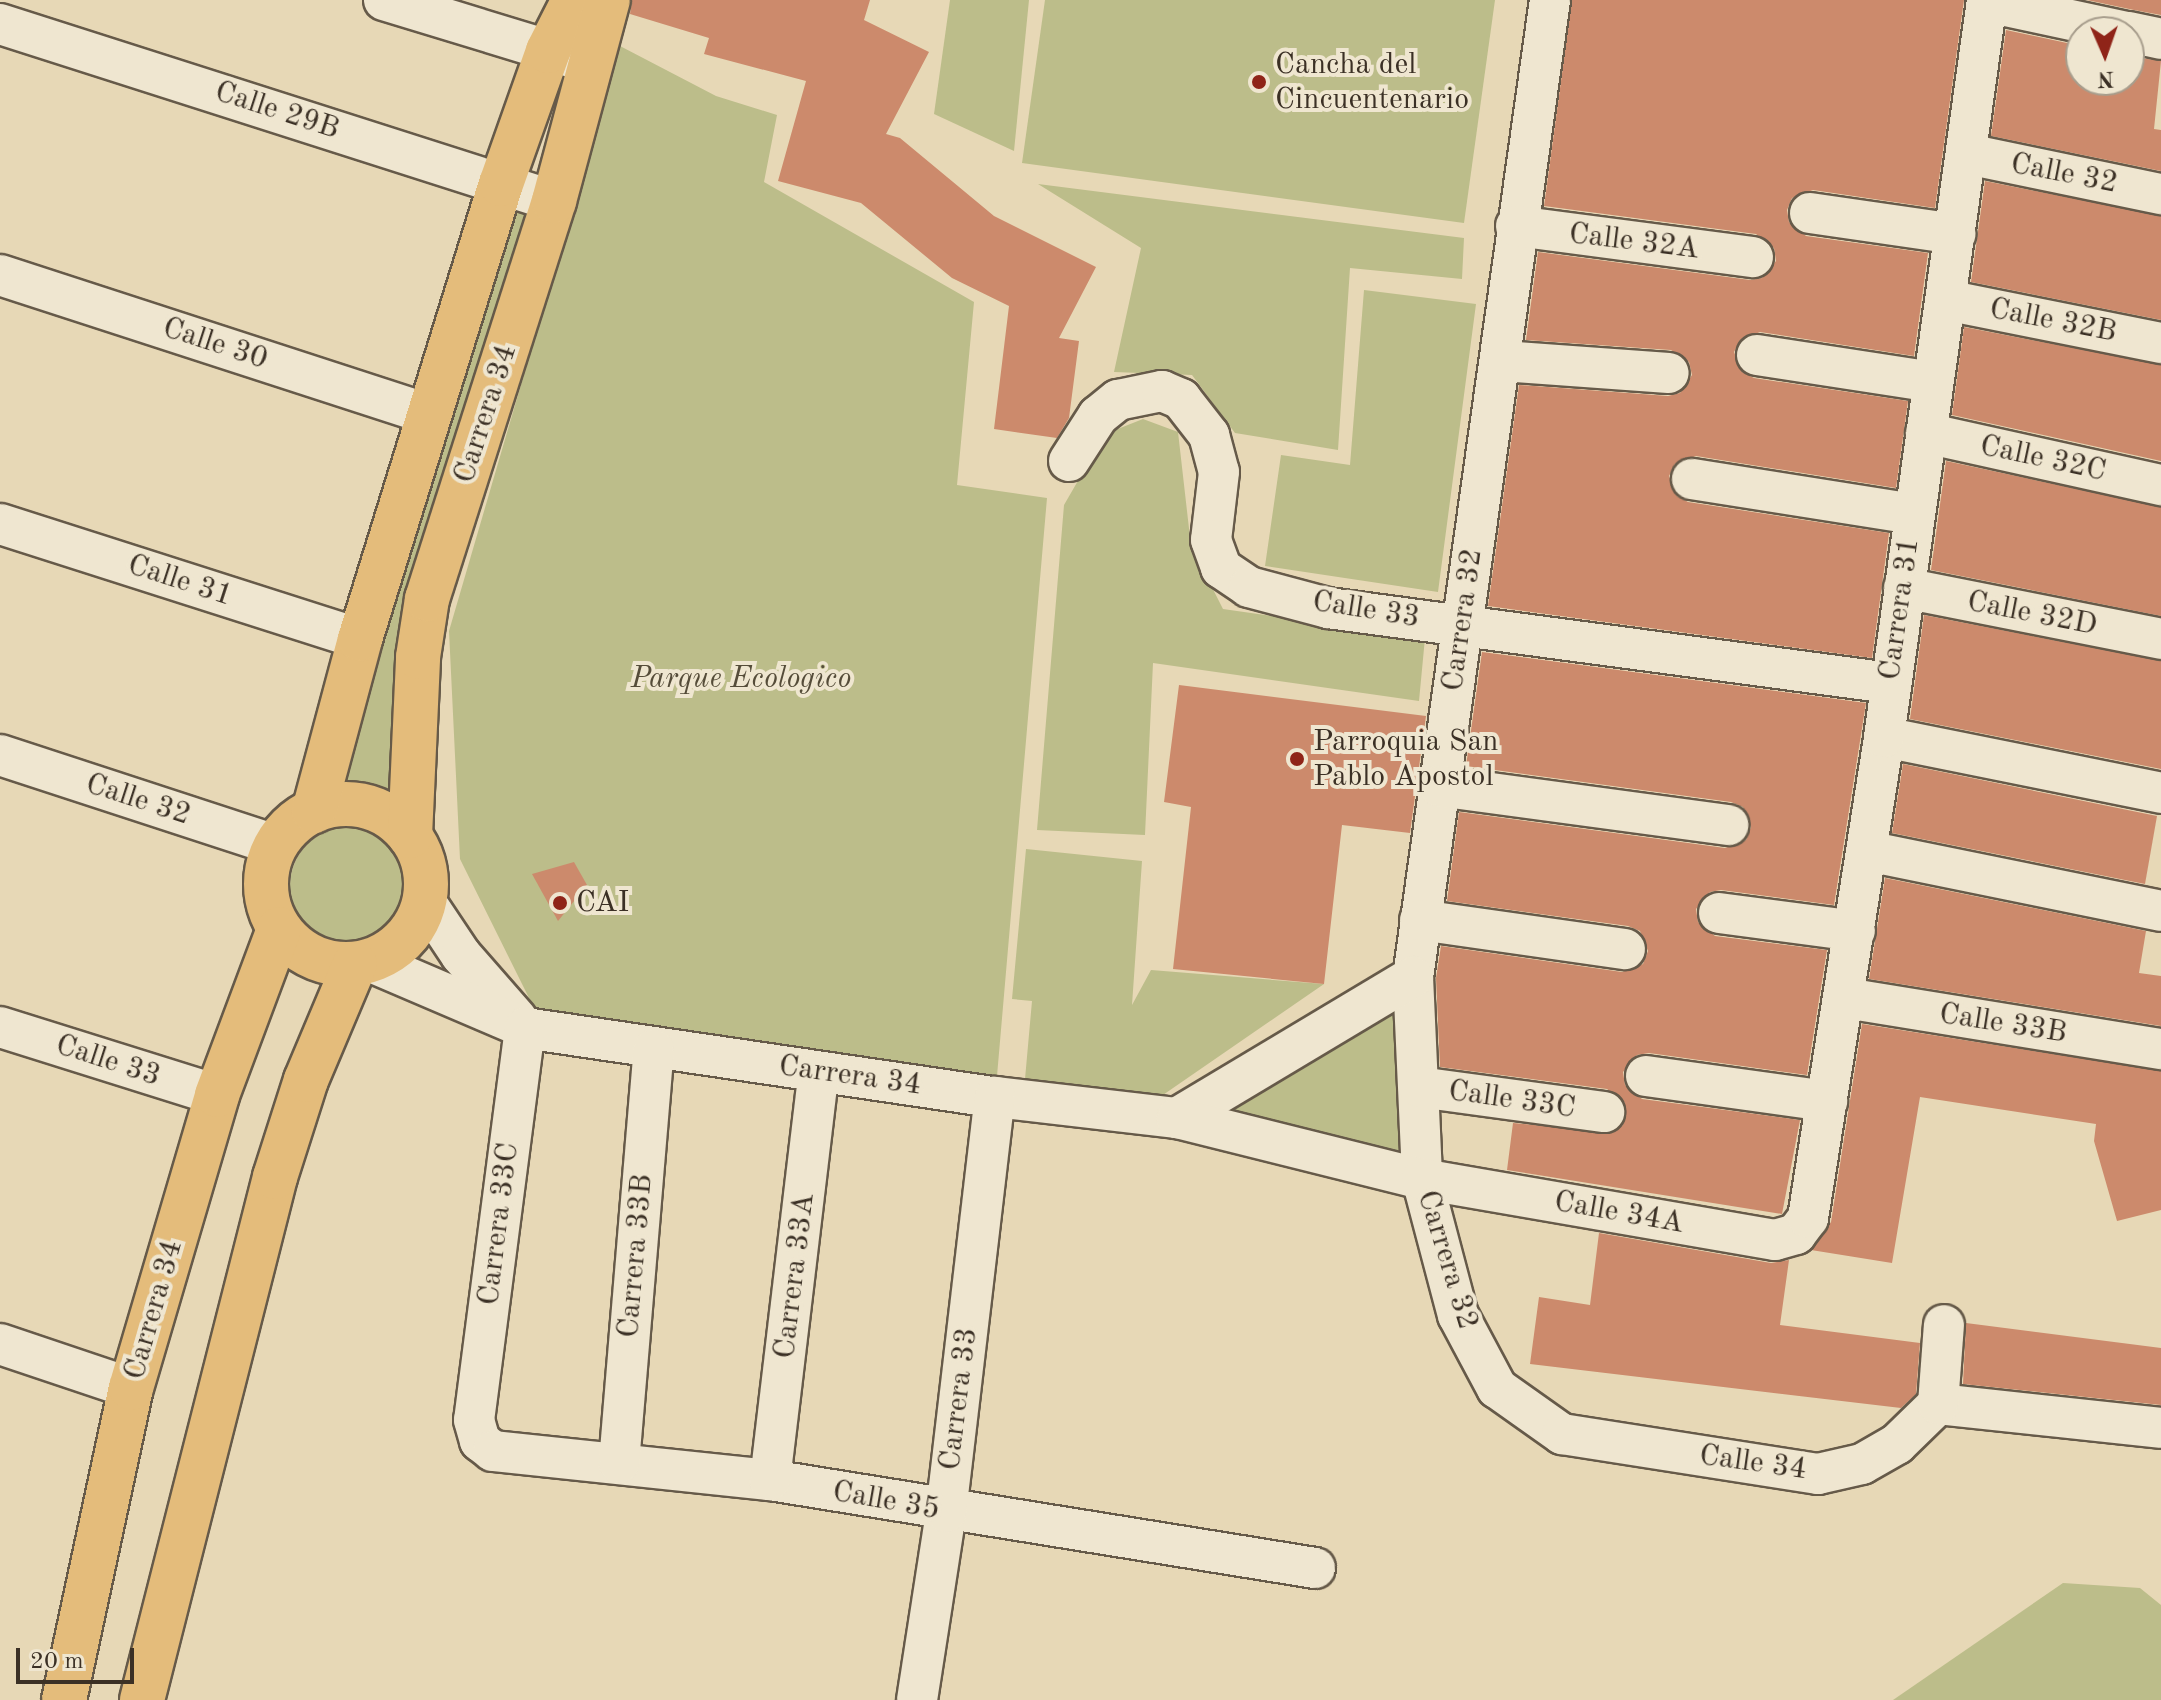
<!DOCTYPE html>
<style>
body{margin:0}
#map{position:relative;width:2161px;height:1700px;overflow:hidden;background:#e7d8b6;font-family:"Old Standard TT",serif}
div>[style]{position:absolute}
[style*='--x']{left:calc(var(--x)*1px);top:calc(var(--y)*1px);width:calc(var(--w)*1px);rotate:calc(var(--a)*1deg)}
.green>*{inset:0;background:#bcbd8a}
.round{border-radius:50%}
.building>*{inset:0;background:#cc8a6c}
.roads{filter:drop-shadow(2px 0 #665a49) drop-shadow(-2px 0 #665a49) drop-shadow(0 2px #665a49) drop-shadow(0 -2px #665a49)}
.minor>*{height:40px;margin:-20px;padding:0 20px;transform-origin:20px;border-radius:20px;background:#efe6d0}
.major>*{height:44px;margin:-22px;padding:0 22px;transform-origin:22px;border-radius:22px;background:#e4bc7b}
.major>.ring{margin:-22px;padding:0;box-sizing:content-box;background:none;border:44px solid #e4bc7b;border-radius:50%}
.dots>*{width:22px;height:22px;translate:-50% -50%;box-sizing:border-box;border:4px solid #efe6d0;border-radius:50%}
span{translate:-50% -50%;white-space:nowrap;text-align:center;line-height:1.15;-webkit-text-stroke:8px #efe6d0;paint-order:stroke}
.poi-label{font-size:30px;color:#3b3025}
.left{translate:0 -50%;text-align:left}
.street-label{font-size:30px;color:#3b3025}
.park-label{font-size:30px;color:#554c39;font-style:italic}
.north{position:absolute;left:2065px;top:16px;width:80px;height:80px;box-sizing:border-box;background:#efe6d0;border:2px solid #a79d8c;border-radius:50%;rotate:178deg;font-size:22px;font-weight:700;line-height:32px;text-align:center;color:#3b3025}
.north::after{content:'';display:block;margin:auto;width:28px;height:36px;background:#8f2418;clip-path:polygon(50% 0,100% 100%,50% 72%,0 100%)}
.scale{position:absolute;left:16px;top:1648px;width:118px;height:36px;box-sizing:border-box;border:4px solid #3b3025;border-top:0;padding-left:10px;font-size:24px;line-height:28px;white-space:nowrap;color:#3b3025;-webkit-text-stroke:6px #efe6d0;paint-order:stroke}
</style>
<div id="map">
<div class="green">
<div style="clip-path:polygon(950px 0,1029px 0,1014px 151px,934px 114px)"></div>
<div style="clip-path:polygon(1045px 0,1495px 0,1464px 223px,1022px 163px)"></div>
<div style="clip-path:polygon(620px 46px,716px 96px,777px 115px,764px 182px,974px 302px,957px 485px,1047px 498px,997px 1076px,534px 1008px,460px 859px,449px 631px)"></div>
<div style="clip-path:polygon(1038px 184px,1464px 238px,1462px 279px,1350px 268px,1338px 450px,1235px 433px,1192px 375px,1114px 372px,1141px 248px)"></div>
<div style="clip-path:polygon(514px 205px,529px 209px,390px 797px,340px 783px)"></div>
<div style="clip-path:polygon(1364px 290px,1476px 304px,1438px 592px,1265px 566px,1281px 455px,1350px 465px)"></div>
<div style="clip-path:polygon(1143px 419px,1178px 432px,1191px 546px,1223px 609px,1425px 638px,1419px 701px,1153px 663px,1145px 835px,1037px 830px,1064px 505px,1105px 434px)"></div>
<div class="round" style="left:290px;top:827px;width:118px;height:118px"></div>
<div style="clip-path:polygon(1026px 849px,1142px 861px,1132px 1005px,1151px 970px,1324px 984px,1160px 1097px,1025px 1079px,1032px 1001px,1012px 999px)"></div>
<div style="clip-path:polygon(1404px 1000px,1411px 1155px,1206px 1115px)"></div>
<div style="clip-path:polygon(2063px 1583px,2140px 1588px,2161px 1605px,2161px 1700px,1893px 1700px)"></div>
</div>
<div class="building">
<div style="clip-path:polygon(632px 0,870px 0,864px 20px,929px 52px,886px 134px,900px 138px,994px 216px,1096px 267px,1059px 338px,1079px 341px,1069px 418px,1057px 438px,994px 429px,1009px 306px,952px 278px,861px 203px,778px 181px,806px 81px,704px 54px,709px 38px,630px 14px)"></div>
<div style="clip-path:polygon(1572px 0,1964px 0,1935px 208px,1813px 190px,1792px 198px,1787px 210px,1789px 222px,1806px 236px,1928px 253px,1914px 356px,1760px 332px,1740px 340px,1734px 352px,1742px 372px,1754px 378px,1908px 401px,1896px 488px,1696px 456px,1675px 464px,1669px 476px,1677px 496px,1688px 502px,1889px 533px,1872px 658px,1488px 606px,1519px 385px,1668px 396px,1680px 393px,1692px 375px,1689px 362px,1671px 350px,1526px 340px,1538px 252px,1750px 280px,1762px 278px,1776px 261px,1774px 248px,1756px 234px,1544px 206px)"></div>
<div style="clip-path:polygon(2087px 0,2161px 0,2161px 15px,2134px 10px)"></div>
<div style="clip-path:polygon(2006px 30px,2081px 46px,2081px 80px,2129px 80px,2129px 56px,2161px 61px,2154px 129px,2161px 130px,2161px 171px,1991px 136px)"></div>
<div style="clip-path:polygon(1985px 181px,2161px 216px,2161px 320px,1971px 282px)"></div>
<div style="clip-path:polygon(1964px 327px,2161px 365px,2161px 461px,1952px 415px)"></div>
<div style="clip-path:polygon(1946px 461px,2161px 507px,2161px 616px,1931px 570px)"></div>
<div style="clip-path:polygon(1924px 615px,2161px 661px,2161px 769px,1910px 719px)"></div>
<div style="clip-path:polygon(1482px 652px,1866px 703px,1834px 905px,1721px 890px,1710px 892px,1696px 909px,1698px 922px,1715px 936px,1827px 950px,1807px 1075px,1649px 1053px,1637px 1055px,1623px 1072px,1625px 1085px,1642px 1099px,1800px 1120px,1782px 1214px,1507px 1170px,1513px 1123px,1612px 1133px,1623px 1125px,1625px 1103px,1607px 1089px,1440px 1067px,1436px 978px,1441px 946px,1622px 972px,1643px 964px,1648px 951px,1640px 931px,1628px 926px,1447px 901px,1459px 812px,1725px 848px,1746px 840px,1751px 827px,1743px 807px,1731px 802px,1466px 766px)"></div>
<div style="clip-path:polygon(1179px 685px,1426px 716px,1410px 833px,1342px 825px,1324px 984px,1173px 969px,1191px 807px,1164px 802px)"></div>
<div style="clip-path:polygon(1903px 764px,2157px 816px,2145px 884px,1892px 833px)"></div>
<div style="clip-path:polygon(574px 862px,587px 885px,558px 921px,532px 874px)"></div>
<div style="clip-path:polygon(1885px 878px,2146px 931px,2139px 973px,2161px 976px,2161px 1026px,1869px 979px)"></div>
<div style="clip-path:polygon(1862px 1024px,2161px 1071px,2161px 1210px,2117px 1221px,2094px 1141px,2096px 1124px,1920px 1097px,1892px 1263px,1811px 1250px,1831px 1222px)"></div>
<div style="clip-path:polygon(1599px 1233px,1771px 1263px,1789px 1260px,1780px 1325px,1920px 1343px,1916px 1394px,1901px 1408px,1530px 1364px,1539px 1297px,1590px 1305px)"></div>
<div style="clip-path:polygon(1966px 1323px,2161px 1348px,2161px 1405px,1963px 1384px)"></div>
</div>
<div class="roads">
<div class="minor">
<div style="--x:384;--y:0;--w:205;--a:17"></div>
<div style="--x:1550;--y:0;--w:987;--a:97.98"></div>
<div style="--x:1413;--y:977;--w:202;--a:87.4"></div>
<div style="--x:1422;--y:1179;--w:141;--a:75.2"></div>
<div style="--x:1458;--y:1315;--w:83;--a:61.9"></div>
<div style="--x:1497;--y:1388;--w:80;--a:35.3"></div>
<div style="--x:1562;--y:1434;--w:259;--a:8.9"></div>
<div style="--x:1818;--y:1474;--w:45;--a:-12.8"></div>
<div style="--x:1862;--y:1464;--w:40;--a:-29.7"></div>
<div style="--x:1897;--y:1444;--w:57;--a:-44.3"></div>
<div style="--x:1938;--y:1404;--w:224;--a:6.1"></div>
<div style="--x:1987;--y:2;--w:143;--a:12.1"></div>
<div style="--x:0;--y:24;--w:582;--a:17.72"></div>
<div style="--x:2129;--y:32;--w:33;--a:12"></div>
<div style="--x:1967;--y:154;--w:198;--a:11.7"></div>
<div style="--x:1810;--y:213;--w:147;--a:8.2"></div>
<div style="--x:1516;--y:226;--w:239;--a:7.5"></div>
<div style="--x:0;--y:275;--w:451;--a:18"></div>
<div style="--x:1946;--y:300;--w:219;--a:11.3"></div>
<div style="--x:1757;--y:355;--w:178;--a:8.7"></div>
<div style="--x:1502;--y:361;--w:167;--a:4.1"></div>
<div style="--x:1926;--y:433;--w:241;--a:12.5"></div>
<div style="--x:1069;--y:461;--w:54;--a:-57.2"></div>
<div style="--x:1098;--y:416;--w:26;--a:-39"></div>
<div style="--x:1118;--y:400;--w:45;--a:-11.6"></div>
<div style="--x:1162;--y:391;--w:21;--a:23"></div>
<div style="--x:1181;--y:399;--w:46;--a:52.1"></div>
<div style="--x:1209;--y:435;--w:38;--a:75"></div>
<div style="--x:1219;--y:472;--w:68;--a:96.7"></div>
<div style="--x:1211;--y:540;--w:30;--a:70"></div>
<div style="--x:1221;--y:568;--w:34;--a:34"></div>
<div style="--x:1249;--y:587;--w:82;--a:14.9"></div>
<div style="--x:1328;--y:608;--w:566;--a:7.61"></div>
<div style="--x:1692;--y:479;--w:225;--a:9"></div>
<div style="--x:0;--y:524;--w:378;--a:17.7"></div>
<div style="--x:1904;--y:588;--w:262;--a:11.2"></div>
<div style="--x:1884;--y:737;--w:283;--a:11.4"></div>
<div style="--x:0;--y:755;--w:289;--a:18.1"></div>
<div style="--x:1439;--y:786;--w:292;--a:7.7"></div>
<div style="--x:1867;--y:851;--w:300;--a:11.5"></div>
<div style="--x:425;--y:901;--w:65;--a:56.3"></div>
<div style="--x:461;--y:955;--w:85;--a:48.8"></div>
<div style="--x:1719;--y:913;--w:137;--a:7.5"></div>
<div style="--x:1420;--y:920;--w:207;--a:8.1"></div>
<div style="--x:369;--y:961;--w:170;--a:23.2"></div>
<div style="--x:525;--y:1028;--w:475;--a:8.4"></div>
<div style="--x:995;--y:1097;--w:183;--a:6.6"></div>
<div style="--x:1177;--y:1118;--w:275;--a:-30.9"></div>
<div style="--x:1845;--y:998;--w:320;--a:9.2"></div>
<div style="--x:0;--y:1027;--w:227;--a:17.4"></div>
<div style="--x:525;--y:1028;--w:395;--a:97.4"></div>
<div style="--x:474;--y:1420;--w:22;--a:74"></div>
<div style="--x:480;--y:1441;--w:16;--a:38"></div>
<div style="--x:493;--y:1451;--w:279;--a:6"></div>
<div style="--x:770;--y:1480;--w:552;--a:9.17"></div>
<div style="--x:1646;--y:1076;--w:183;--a:7.9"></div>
<div style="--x:1419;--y:1087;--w:187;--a:7.7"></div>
<div style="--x:1177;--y:1118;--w:252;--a:14"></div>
<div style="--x:1422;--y:1179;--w:358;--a:9.8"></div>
<div style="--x:1775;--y:1240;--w:22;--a:-16"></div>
<div style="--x:1796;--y:1234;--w:20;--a:-53"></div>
<div style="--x:1808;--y:1218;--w:487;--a:-81"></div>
<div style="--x:1884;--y:737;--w:744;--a:-82.04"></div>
<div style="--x:0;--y:1344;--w:138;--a:18.6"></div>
<div style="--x:1938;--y:1404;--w:79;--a:-85.7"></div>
<div style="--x:619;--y:1463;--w:415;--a:-85.2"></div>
<div style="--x:770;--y:1480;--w:411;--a:-83.2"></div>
<div style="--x:917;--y:1700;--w:190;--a:-81.2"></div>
<div style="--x:946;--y:1512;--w:418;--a:-83.3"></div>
</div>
<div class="major">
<div class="ring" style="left:266px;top:804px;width:116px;height:116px"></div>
<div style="--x:314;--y:811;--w:178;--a:-75"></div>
<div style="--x:360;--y:639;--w:476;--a:-72.8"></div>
<div style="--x:501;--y:184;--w:141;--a:-70.5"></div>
<div style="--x:548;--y:51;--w:57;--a:-63"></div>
<div style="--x:410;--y:836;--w:179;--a:-87.4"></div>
<div style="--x:418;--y:657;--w:59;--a:-81.2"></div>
<div style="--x:427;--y:599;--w:418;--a:-72.3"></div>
<div style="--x:554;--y:201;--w:208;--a:-75"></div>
<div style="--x:64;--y:1700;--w:319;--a:-77.9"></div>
<div style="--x:131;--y:1388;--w:305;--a:-73.6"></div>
<div style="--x:217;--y:1095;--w:177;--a:-69.5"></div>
<div style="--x:142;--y:1700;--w:540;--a:-75.73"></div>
<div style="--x:275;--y:1177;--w:102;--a:-72.3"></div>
<div style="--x:306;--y:1080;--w:126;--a:-67.1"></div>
</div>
</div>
<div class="dots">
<div style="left:1259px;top:82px;background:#8f2418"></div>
<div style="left:1297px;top:759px;background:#8f2418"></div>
<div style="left:560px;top:903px;background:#8f2418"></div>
</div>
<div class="poi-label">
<span class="left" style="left:1275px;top:82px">Cancha del<br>Cincuentenario</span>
<span class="left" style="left:1313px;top:759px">Parroquia San<br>Pablo Apostol</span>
<span class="left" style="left:576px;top:903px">CAI</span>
</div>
<div class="street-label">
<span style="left:277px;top:111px;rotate:18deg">Calle 29B</span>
<span style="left:2064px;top:174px;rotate:11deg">Calle 32</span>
<span style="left:1634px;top:242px;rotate:7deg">Calle 32A</span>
<span style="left:2053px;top:321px;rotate:11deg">Calle 32B</span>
<span style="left:215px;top:344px;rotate:18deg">Calle 30</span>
<span style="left:486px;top:414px;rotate:-72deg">Carrera 34</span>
<span style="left:2043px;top:459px;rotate:12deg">Calle 32C</span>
<span style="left:180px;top:581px;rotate:18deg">Calle 31</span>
<span style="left:1900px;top:609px;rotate:-82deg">Carrera 31</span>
<span style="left:1366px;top:610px;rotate:9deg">Calle 33</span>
<span style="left:2032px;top:614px;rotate:11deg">Calle 32D</span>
<span style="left:1463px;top:620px;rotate:-82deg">Carrera 32</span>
<span style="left:138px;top:800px;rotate:18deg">Calle 32</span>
<span style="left:2003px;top:1024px;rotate:9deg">Calle 33B</span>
<span style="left:108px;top:1061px;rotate:18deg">Calle 33</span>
<span style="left:850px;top:1076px;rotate:8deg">Carrera 34</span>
<span style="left:1512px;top:1100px;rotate:8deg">Calle 33C</span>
<span style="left:1619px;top:1213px;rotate:10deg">Calle 34A</span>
<span style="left:499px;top:1224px;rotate:-83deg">Carrera 33C</span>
<span style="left:636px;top:1256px;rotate:-85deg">Carrera 33B</span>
<span style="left:1447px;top:1260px;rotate:73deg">Carrera 32</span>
<span style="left:795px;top:1276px;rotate:-83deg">Carrera 33A</span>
<span style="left:154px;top:1310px;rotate:-74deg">Carrera 34</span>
<span style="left:959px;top:1399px;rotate:-83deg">Carrera 33</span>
<span style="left:1753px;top:1463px;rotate:8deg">Calle 34</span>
<span style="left:886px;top:1501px;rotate:10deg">Calle 35</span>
</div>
<div class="park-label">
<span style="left:741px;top:679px">Parque Ecologico</span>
</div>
<div class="north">N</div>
<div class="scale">20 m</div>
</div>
